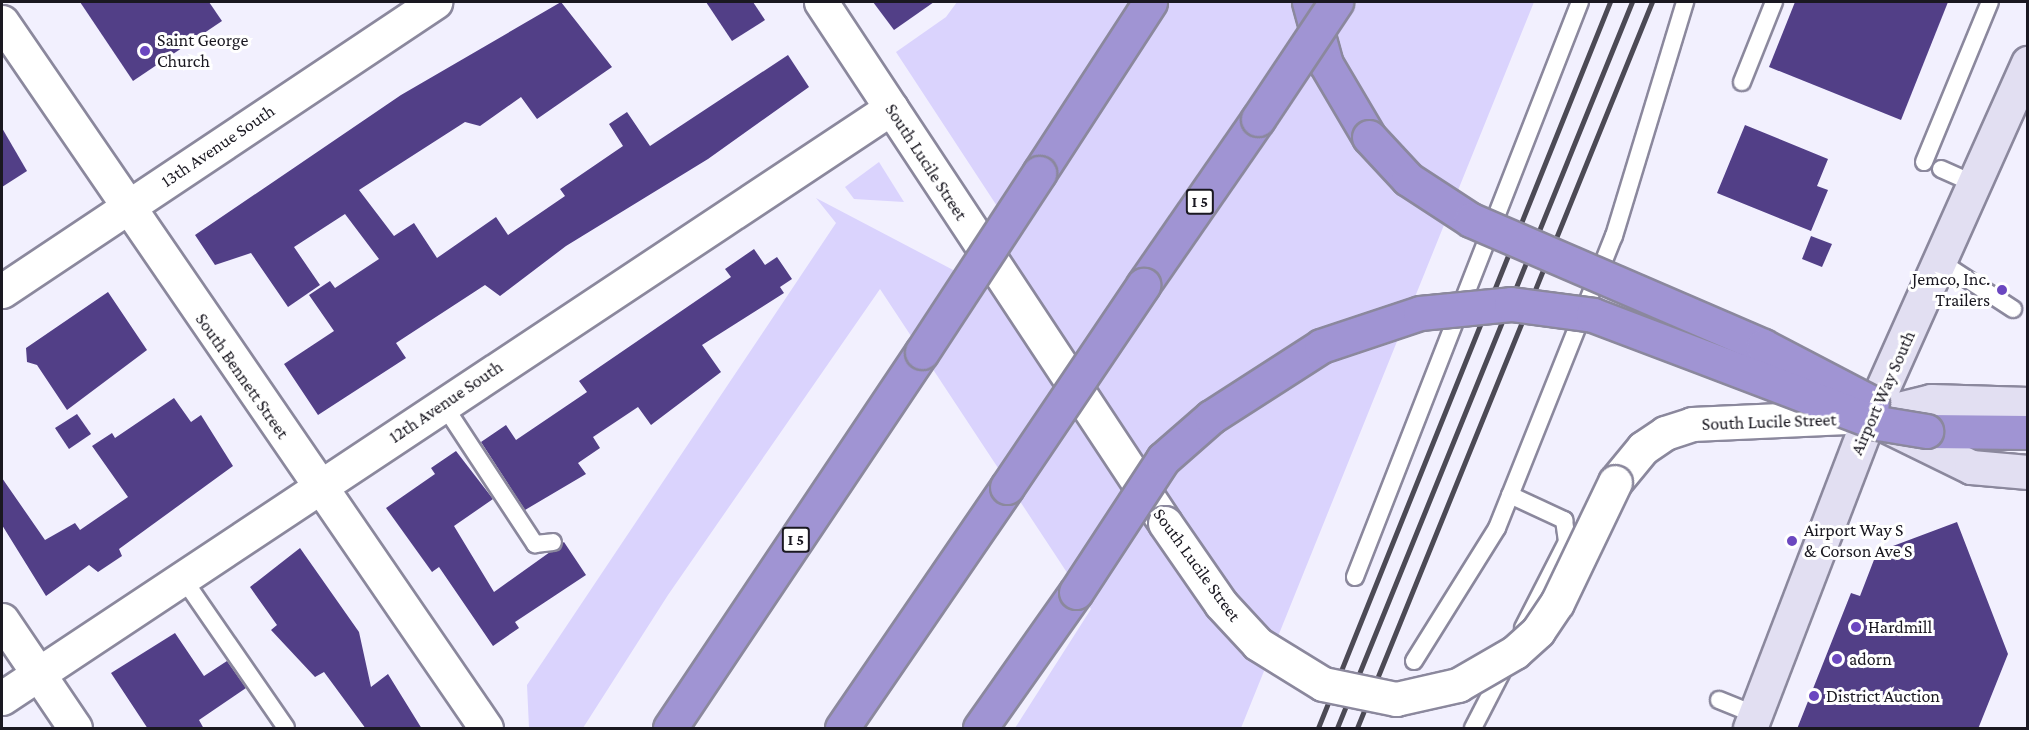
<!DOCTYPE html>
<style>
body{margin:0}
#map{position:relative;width:2029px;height:730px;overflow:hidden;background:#f2f0fe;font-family:"Crimson Pro",serif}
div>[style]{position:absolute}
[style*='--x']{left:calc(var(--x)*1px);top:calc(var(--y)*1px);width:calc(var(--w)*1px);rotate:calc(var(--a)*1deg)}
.green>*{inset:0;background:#dad3fd}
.building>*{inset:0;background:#523f87}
.roads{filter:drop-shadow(2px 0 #8b889d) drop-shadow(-2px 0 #8b889d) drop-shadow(0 2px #8b889d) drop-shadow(0 -2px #8b889d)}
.service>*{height:16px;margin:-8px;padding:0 8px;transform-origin:8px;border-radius:8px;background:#fff}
.minor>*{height:33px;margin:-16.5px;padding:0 16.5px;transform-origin:16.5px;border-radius:16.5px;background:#fff}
.tertiary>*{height:33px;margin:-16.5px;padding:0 16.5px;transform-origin:16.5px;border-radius:16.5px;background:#fff}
.secondary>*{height:33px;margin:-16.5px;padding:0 16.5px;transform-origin:16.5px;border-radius:16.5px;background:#e2dff2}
.motorway>*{height:33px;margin:-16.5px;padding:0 16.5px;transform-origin:16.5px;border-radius:16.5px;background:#a094d3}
.rail>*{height:4.5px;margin:-2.25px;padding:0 2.25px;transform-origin:2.25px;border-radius:2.25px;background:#4c4a55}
.bridges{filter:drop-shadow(2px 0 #8b889d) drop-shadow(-2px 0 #8b889d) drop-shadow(0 2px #8b889d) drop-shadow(0 -2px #8b889d)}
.tertiary-bridge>*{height:33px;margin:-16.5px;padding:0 16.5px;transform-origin:16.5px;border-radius:16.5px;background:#fff}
.motorway-bridge>*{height:33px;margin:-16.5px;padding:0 16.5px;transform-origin:16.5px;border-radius:16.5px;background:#a094d3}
.dots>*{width:16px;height:16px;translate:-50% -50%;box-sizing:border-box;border:3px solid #fff;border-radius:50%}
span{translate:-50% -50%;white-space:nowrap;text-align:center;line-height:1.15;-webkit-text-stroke:6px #fff;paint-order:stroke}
.shield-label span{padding:2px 4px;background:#fff;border:2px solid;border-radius:4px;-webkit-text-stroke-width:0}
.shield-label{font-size:16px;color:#1a1821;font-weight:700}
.poi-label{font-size:18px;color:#1a1821}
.left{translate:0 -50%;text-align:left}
.right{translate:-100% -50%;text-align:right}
.street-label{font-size:18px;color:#1a1821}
.frame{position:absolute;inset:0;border:3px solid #1a1821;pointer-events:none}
</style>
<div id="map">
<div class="green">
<div style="clip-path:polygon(957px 2px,1534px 2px,1241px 728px,1015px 728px,1091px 609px,880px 289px,668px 595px,583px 728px,529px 728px,527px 685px,836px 223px,816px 198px,957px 272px,1014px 232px,896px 52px,946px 17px)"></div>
<div style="clip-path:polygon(879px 162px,904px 202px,854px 199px,845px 187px)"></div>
</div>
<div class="building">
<div style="clip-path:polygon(80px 2px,209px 2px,222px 21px,133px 81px)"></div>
<div style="clip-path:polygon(561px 2px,612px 67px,537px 119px,521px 97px,480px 126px,465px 122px,359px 190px,394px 236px,414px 223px,437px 258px,496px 217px,508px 235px,565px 196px,560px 189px,623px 146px,609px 124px,627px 112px,650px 146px,788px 55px,809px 87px,708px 159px,566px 246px,500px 296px,485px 285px,396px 343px,406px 358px,318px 415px,284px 364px,334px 331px,309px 295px,330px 281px,335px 288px,379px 259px,345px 214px,294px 247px,320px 285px,288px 307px,251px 253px,215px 265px,195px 235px,401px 95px)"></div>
<div style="clip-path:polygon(706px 2px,753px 2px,765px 20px,732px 41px)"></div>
<div style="clip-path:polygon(873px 2px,934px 2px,894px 30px)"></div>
<div style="clip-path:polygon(1795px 2px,1948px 2px,1901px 120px,1769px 67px)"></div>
<div style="clip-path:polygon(1745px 125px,1828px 159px,1817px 186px,1828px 190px,1811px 231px,1717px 193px)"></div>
<div style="clip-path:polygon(2px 128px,27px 171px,2px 187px)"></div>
<div style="clip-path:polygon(1811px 236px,1832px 244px,1822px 267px,1802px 259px)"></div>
<div style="clip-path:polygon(754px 249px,765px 265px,777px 257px,792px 279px,780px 287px,784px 293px,702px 345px,721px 372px,651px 425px,638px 407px,593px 437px,600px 448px,578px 463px,586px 474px,525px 510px,481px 442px,506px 425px,516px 440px,587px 392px,579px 381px,731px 277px,725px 269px)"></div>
<div style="clip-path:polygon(108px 292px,147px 350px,67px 410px,37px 365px,27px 362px,26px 348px)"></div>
<div style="clip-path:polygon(174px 398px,191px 422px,201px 415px,233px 466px,119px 549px,122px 556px,98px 572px,89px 565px,46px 596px,2px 525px,2px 478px,45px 540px,75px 523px,80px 530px,128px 497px,92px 446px,112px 433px,115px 438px)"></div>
<div style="clip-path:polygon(77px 414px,91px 434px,69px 449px,55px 428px)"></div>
<div style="clip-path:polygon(456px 451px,493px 499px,454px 526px,494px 592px,564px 542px,586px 575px,515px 622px,519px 628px,493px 646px,439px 567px,432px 572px,386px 508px,435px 474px,431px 468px)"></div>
<div style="clip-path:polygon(1957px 522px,2008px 654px,1978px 729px,1797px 729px,1851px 593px,1860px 596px,1877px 552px)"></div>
<div style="clip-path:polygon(300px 548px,359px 632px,371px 687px,388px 674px,422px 729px,366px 729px,324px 672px,315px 677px,271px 630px,277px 625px,250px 587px)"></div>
<div style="clip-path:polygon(175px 633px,204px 676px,227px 661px,246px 688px,199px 720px,204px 729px,148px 729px,111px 673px)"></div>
</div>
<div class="roads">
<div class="service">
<div style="--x:1742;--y:82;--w:86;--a:-68.2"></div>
<div style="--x:1924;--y:162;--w:173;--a:-67.6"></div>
<div style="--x:1941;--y:169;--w:37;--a:24"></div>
<div style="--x:1941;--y:262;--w:86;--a:33.1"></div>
<div style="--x:443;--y:404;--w:168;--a:56.7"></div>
<div style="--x:535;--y:544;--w:18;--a:-6"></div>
<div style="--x:1510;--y:495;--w:60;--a:24.8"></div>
<div style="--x:1564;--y:520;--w:22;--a:82"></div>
<div style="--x:1567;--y:542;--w:97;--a:117.1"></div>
<div style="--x:182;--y:577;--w:183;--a:55.4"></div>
<div style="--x:1355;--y:577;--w:617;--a:-68.63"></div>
<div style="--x:1414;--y:661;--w:157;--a:-58"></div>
<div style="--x:1497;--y:528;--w:315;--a:-68.2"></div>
<div style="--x:1614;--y:236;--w:245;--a:-73.1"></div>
<div style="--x:1719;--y:700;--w:40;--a:22"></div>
<div style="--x:1473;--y:728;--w:74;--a:-62.7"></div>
</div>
<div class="minor">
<div style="--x:2;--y:22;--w:856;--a:55.57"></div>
<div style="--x:2;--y:291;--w:521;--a:-33.72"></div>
<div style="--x:2;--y:620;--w:130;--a:55.9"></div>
<div style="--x:2;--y:698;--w:1067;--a:-33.57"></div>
</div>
<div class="tertiary">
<div style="--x:821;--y:2;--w:624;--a:56.56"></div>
<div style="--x:1615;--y:482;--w:44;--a:-50.5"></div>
<div style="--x:1643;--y:448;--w:27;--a:-34"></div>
<div style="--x:1665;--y:433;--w:28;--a:-18"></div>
<div style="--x:1692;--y:424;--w:177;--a:-2.6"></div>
</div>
<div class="secondary">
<div style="--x:1870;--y:416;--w:63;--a:-13.8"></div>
<div style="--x:1931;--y:401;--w:97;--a:1.8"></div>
<div style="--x:1885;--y:425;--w:96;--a:26"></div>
<div style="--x:1971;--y:467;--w:57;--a:5"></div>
<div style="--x:1750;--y:728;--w:334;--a:-69"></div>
<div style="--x:1870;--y:416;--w:387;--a:-65.9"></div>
</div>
<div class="motorway">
<div style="--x:1309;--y:2;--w:64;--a:74.7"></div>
<div style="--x:1326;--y:64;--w:85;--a:59.5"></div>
<div style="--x:1039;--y:173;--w:204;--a:-57"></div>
<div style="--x:1143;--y:285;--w:202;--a:-55.3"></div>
<div style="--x:1926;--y:431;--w:102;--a:0.6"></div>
<div style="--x:670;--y:728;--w:453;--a:-56.2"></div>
<div style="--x:842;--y:728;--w:292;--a:-55.6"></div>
<div style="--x:980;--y:728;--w:166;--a:-54.8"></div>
</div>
</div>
<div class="rail">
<div style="--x:1318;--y:728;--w:783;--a:-68.09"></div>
<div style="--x:1337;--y:728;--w:784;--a:-67.89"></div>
<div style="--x:1357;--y:728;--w:784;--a:-67.89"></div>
</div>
<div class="bridges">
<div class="tertiary-bridge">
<div style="--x:1165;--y:523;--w:98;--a:55.3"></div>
<div style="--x:1221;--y:604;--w:54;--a:47.2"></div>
<div style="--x:1258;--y:644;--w:76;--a:31.6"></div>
<div style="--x:1323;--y:684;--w:75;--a:11.6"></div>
<div style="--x:1396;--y:699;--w:64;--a:-12.7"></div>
<div style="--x:1458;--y:685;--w:66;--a:-30.1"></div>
<div style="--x:1515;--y:652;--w:31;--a:-42"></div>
<div style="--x:1538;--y:631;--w:34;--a:-56"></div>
<div style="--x:1557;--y:603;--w:134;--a:-64.4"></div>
</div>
<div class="motorway-bridge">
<div style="--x:1258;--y:119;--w:141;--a:-56.3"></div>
<div style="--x:1369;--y:137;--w:57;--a:47.1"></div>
<div style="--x:1408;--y:179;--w:75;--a:33.1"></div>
<div style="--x:1471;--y:220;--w:318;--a:23.3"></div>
<div style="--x:1763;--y:346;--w:123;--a:27.6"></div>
<div style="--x:922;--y:352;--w:214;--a:-56.8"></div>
<div style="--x:1007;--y:487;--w:244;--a:-56"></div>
<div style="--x:1076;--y:592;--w:159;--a:-56.8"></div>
<div style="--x:1163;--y:459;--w:64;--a:-41.2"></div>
<div style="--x:1211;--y:417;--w:131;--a:-32.8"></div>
<div style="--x:1321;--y:346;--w:104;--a:-18.4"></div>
<div style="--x:1420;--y:313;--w:91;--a:-5.6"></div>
<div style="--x:1511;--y:304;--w:83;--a:7.6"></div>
<div style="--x:1593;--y:315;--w:305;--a:20.8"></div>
<div style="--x:1878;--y:423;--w:49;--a:9.5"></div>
</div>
</div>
<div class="dots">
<div style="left:145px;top:51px;background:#6b47c0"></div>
<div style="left:2002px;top:290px;background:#6b47c0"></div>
<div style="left:1792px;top:541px;background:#6b47c0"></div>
<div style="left:1856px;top:627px;background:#6b47c0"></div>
<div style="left:1837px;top:659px;background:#6b47c0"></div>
<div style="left:1814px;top:696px;background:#6b47c0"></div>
</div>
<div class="shield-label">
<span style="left:1200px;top:202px">I 5</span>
<span style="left:796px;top:540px">I 5</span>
</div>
<div class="poi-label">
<span class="left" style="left:157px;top:51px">Saint George<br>Church</span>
<span class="right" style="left:1990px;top:290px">Jemco, Inc.<br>Trailers</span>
<span class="left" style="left:1804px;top:541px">Airport Way S<br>&amp; Corson Ave S</span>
<span class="left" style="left:1868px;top:627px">Hardmill</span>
<span class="left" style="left:1849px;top:659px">adorn</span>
<span class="left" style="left:1826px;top:696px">District Auction</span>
</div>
<div class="street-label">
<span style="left:218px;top:146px;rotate:-34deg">13th Avenue South</span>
<span style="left:926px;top:162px;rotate:57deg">South Lucile Street</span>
<span style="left:242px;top:376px;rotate:55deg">South Bennett Street</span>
<span style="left:1883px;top:393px;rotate:-66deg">Airport Way South</span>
<span style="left:446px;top:402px;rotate:-34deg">12th Avenue South</span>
<span style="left:1769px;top:422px;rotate:-2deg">South Lucile Street</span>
<span style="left:1197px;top:565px;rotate:54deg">South Lucile Street</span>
</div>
<div class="frame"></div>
</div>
